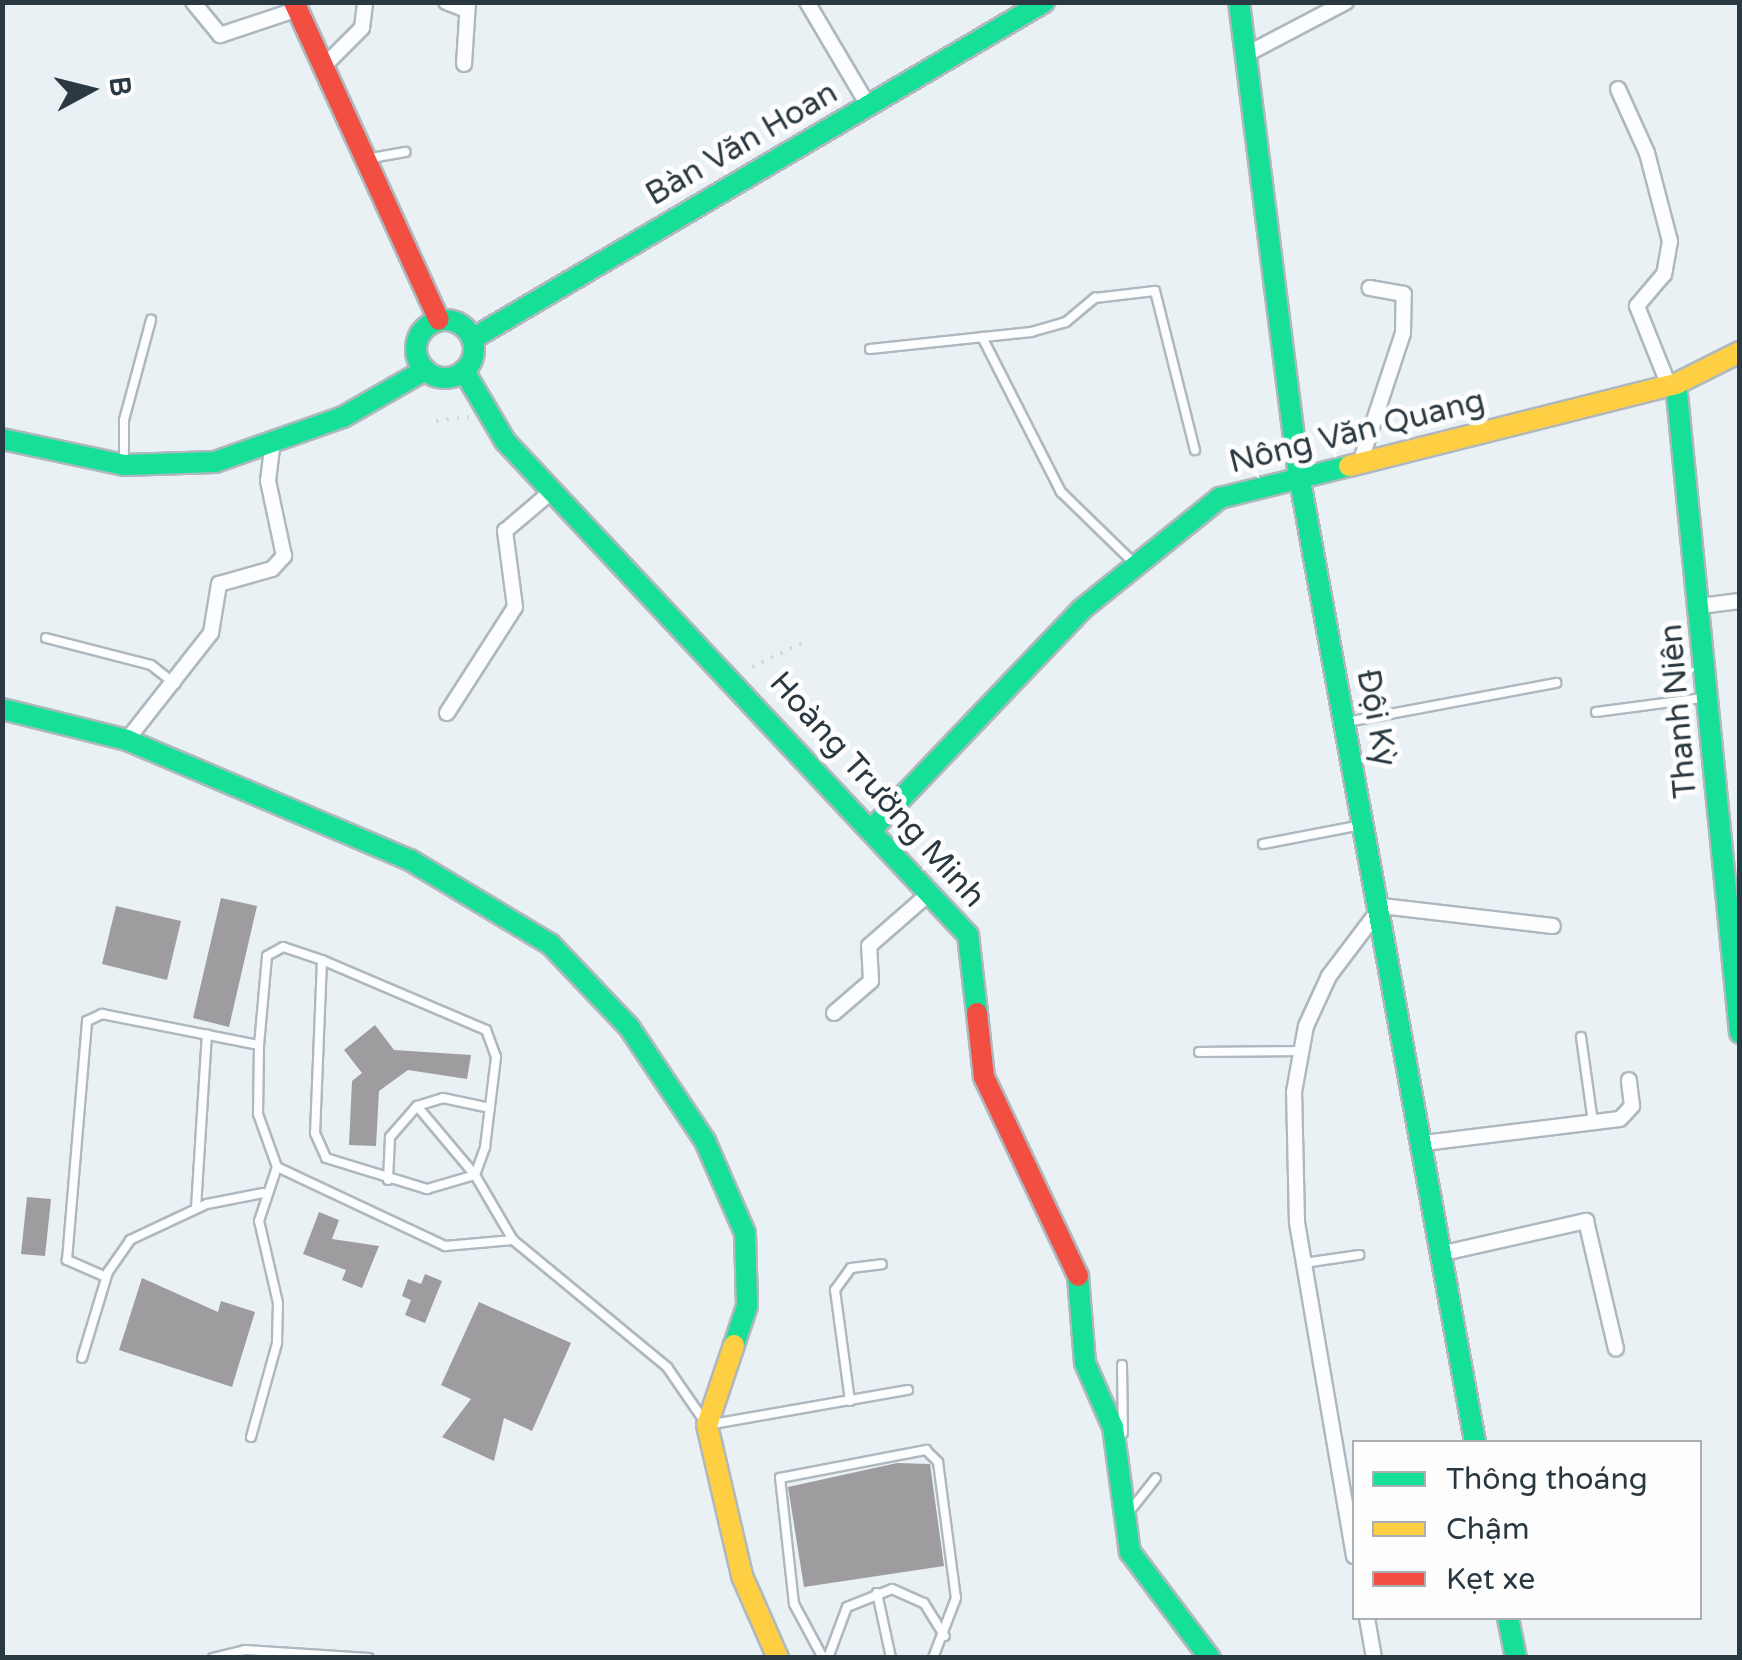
<!DOCTYPE html>
<meta charset="utf-8">
<style>
body{margin:0}
#map{position:relative;width:1742px;height:1660px;overflow:hidden;background:#e9f1f5;font-family:"Varela Round",sans-serif}
div>[style]{position:absolute}
[style*='--x']{left:calc(var(--x)*1px);top:calc(var(--y)*1px);width:calc(var(--w)*1px);rotate:calc(var(--a)*1deg)}
.building>*{inset:0;background:#9f9c9f}
.path>*{height:4px;margin-top:-2px;transform-origin:0;background:repeating-linear-gradient(90deg,#d5d8d9 0 2.5px,transparent 0 10.5px)}
.roads{filter:drop-shadow(2px 0 #aeb8be) drop-shadow(-2px 0 #aeb8be) drop-shadow(0 2px #aeb8be) drop-shadow(0 -2px #aeb8be)}
.lane>*{height:8px;margin:-4px;padding:0 4px;transform-origin:4px;border-radius:4px;background:#fcfdfe}
.street>*{height:14px;margin:-7px;padding:0 7px;transform-origin:7px;border-radius:7px;background:#fcfdfe}
.fast>*{height:20px;margin:-10px;padding:0 10px;transform-origin:10px;border-radius:10px;background:#16e098}
.fast>.ring{margin:-10px;padding:0;box-sizing:content-box;background:none;border:20px solid #16e098;border-radius:50%}
.slow>*{height:20px;margin:-10px;padding:0 10px;transform-origin:10px;border-radius:10px;background:#ffcf43}
.jam>*{height:20px;margin:-10px;padding:0 10px;transform-origin:10px;border-radius:10px;background:#f24e42}
span{translate:-50% -50%;white-space:nowrap;text-align:center;line-height:1.15;-webkit-text-stroke:10px #fdfdfd;paint-order:stroke}
.street-label{font-size:32px;color:#2a3941}
.frame{position:absolute;inset:0;border:5px solid #2a3941;pointer-events:none}
.legend{position:absolute;left:1352px;top:1440px;width:350px;height:180px;box-sizing:border-box;background:#fdfdfd;border:2px solid #a9afb2;margin:0;padding:12px 18px;list-style:none;font-size:30px;color:#2a3941}
.legend li{display:flex;align-items:center;gap:20px;height:50px}
.legend b{width:50px;border:2px solid #a9afb2}
.north{position:absolute;left:40px;top:40px;width:100px;height:100px;-webkit-text-stroke:8px #fdfdfd;paint-order:stroke;rotate:83deg;font-size:28px;font-weight:700;line-height:40px;text-align:center;color:#2a3941}
.north::after{content:'';display:block;margin:auto;width:35px;height:45px;background:#2a3941;clip-path:polygon(50% 0,100% 100%,50% 72%,0 100%)}
</style>
<div id="map">
<div class="building">
<div style="clip-path:polygon(221px 898px,257px 906px,229px 1027px,193px 1018px)"></div>
<div style="clip-path:polygon(116px 906px,181px 921px,167px 980px,102px 964px)"></div>
<div style="clip-path:polygon(375px 1025px,394px 1050px,471px 1055px,467px 1079px,408px 1070px,379px 1091px,376px 1146px,349px 1145px,352px 1081px,362px 1073px,344px 1050px)"></div>
<div style="clip-path:polygon(27px 1197px,51px 1199px,45px 1256px,21px 1254px)"></div>
<div style="clip-path:polygon(319px 1212px,339px 1220px,332px 1239px,379px 1246px,362px 1288px,342px 1280px,346px 1270px,303px 1254px)"></div>
<div style="clip-path:polygon(425px 1274px,442px 1281px,425px 1323px,405px 1315px,411px 1300px,402px 1296px,408px 1279px,421px 1284px)"></div>
<div style="clip-path:polygon(142px 1278px,218px 1312px,221px 1301px,255px 1312px,232px 1387px,119px 1350px)"></div>
<div style="clip-path:polygon(479px 1302px,571px 1343px,532px 1431px,504px 1418px,494px 1461px,442px 1437px,471px 1399px,441px 1385px)"></div>
<div style="clip-path:polygon(897px 1463px,930px 1464px,944px 1566px,804px 1587px,788px 1487px)"></div>
</div>
<div class="path">
<div style="--x:436;--y:421;--w:33;--a:-7"></div>
<div style="--x:752;--y:667;--w:55;--a:-25.6"></div>
</div>
<div class="roads">
<div class="lane">
<div style="--x:371;--y:158;--w:35;--a:-10"></div>
<div style="--x:982;--y:337;--w:174;--a:63"></div>
<div style="--x:1061;--y:492;--w:99;--a:44.2"></div>
<div style="--x:870;--y:349;--w:162;--a:-6"></div>
<div style="--x:1031;--y:332;--w:36;--a:-16"></div>
<div style="--x:1066;--y:322;--w:38;--a:-40"></div>
<div style="--x:1095;--y:298;--w:60;--a:-6.7"></div>
<div style="--x:1155;--y:291;--w:164;--a:75.9"></div>
<div style="--x:124;--y:461;--w:41;--a:-90"></div>
<div style="--x:124;--y:420;--w:104;--a:-74.9"></div>
<div style="--x:46;--y:638;--w:108;--a:14.4"></div>
<div style="--x:151;--y:665;--w:31;--a:38"></div>
<div style="--x:1596;--y:712;--w:108;--a:-7.5"></div>
<div style="--x:1347;--y:722;--w:213;--a:-10.6"></div>
<div style="--x:1263;--y:844;--w:101;--a:-10.9"></div>
<div style="--x:322;--y:960;--w:173;--a:92.3"></div>
<div style="--x:315;--y:1133;--w:27;--a:66"></div>
<div style="--x:326;--y:1158;--w:106;--a:17.1"></div>
<div style="--x:427;--y:1189;--w:50;--a:-16.3"></div>
<div style="--x:475;--y:1175;--w:30;--a:-70"></div>
<div style="--x:485;--y:1147;--w:91;--a:-83"></div>
<div style="--x:496;--y:1057;--w:29;--a:-110"></div>
<div style="--x:486;--y:1030;--w:178;--a:-156.9"></div>
<div style="--x:322;--y:960;--w:41;--a:-161.6"></div>
<div style="--x:283;--y:947;--w:18;--a:151"></div>
<div style="--x:267;--y:956;--w:89;--a:95.1"></div>
<div style="--x:259;--y:1045;--w:69;--a:90.8"></div>
<div style="--x:258;--y:1114;--w:56;--a:70.3"></div>
<div style="--x:277;--y:1167;--w:186;--a:25.2"></div>
<div style="--x:445;--y:1246;--w:68;--a:-5"></div>
<div style="--x:1581;--y:1037;--w:86;--a:82"></div>
<div style="--x:1199;--y:1052;--w:100;--a:-0.6"></div>
<div style="--x:417;--y:1106;--w:90;--a:50"></div>
<div style="--x:475;--y:1175;--w:75;--a:59.7"></div>
<div style="--x:513;--y:1240;--w:200;--a:39.5"></div>
<div style="--x:667;--y:1367;--w:70;--a:55.4"></div>
<div style="--x:707;--y:1425;--w:204;--a:-9.9"></div>
<div style="--x:388;--y:1180;--w:43;--a:-87.3"></div>
<div style="--x:390;--y:1137;--w:41;--a:-48.9"></div>
<div style="--x:417;--y:1106;--w:27;--a:-17"></div>
<div style="--x:443;--y:1098;--w:48;--a:12"></div>
<div style="--x:196;--y:1208;--w:174;--a:-86.4"></div>
<div style="--x:1304;--y:1263;--w:56;--a:-8.3"></div>
<div style="--x:106;--y:1277;--w:43;--a:-156.4"></div>
<div style="--x:67;--y:1260;--w:240;--a:-85.2"></div>
<div style="--x:87;--y:1021;--w:17;--a:-25"></div>
<div style="--x:102;--y:1014;--w:160;--a:11.2"></div>
<div style="--x:82;--y:1358;--w:90;--a:-73.2"></div>
<div style="--x:108;--y:1272;--w:39;--a:-55"></div>
<div style="--x:130;--y:1240;--w:85;--a:-25.1"></div>
<div style="--x:207;--y:1204;--w:57;--a:-11.1"></div>
<div style="--x:1122;--y:1365;--w:68;--a:89.2"></div>
<div style="--x:850;--y:1401;--w:112;--a:-97.7"></div>
<div style="--x:835;--y:1290;--w:27;--a:-54"></div>
<div style="--x:851;--y:1268;--w:31;--a:-7"></div>
<div style="--x:251;--y:1437;--w:98;--a:-74.5"></div>
<div style="--x:277;--y:1343;--w:40;--a:-88.6"></div>
<div style="--x:278;--y:1303;--w:84;--a:-103"></div>
<div style="--x:259;--y:1221;--w:57;--a:-71.6"></div>
<div style="--x:1129;--y:1512;--w:43;--a:-51.5"></div>
<div style="--x:877;--y:1593;--w:66;--a:77.8"></div>
<div style="--x:213;--y:1658;--w:33;--a:-14"></div>
<div style="--x:245;--y:1650;--w:124;--a:3.7"></div>
<div style="--x:823;--y:1658;--w:61;--a:-118.2"></div>
<div style="--x:794;--y:1604;--w:127;--a:-96.3"></div>
<div style="--x:780;--y:1478;--w:149;--a:-10.9"></div>
<div style="--x:926;--y:1450;--w:17;--a:45"></div>
<div style="--x:938;--y:1462;--w:137;--a:82.5"></div>
<div style="--x:956;--y:1598;--w:64;--a:111"></div>
<div style="--x:828;--y:1658;--w:54;--a:-69.6"></div>
<div style="--x:847;--y:1607;--w:48;--a:-21.8"></div>
<div style="--x:892;--y:1589;--w:35;--a:24"></div>
<div style="--x:924;--y:1603;--w:39;--a:58"></div>
</div>
<div class="street">
<div style="--x:193;--y:2;--w:43;--a:50.7"></div>
<div style="--x:220;--y:35;--w:82;--a:-18.4"></div>
<div style="--x:446;--y:2;--w:22;--a:21"></div>
<div style="--x:807;--y:2;--w:120;--a:59.4"></div>
<div style="--x:1245;--y:55;--w:114;--a:-27.7"></div>
<div style="--x:328;--y:62;--w:48;--a:-45"></div>
<div style="--x:362;--y:28;--w:26;--a:-83"></div>
<div style="--x:464;--y:64;--w:62;--a:-86.3"></div>
<div style="--x:1618;--y:89;--w:70;--a:65.6"></div>
<div style="--x:1647;--y:153;--w:91;--a:75.4"></div>
<div style="--x:1670;--y:241;--w:34;--a:100"></div>
<div style="--x:1664;--y:274;--w:42;--a:130.2"></div>
<div style="--x:1637;--y:306;--w:86;--a:68.2"></div>
<div style="--x:1361;--y:460;--w:134;--a:-71.7"></div>
<div style="--x:1403;--y:333;--w:39;--a:-89"></div>
<div style="--x:1404;--y:294;--w:35;--a:-170"></div>
<div style="--x:1700;--y:606;--w:40;--a:-7.1"></div>
<div style="--x:447;--y:713;--w:126;--a:-57.3"></div>
<div style="--x:515;--y:607;--w:77;--a:-97.5"></div>
<div style="--x:505;--y:531;--w:62;--a:-40.4"></div>
<div style="--x:127;--y:740;--w:136;--a:-51.9"></div>
<div style="--x:211;--y:633;--w:50;--a:-80.7"></div>
<div style="--x:219;--y:584;--w:55;--a:-15.8"></div>
<div style="--x:272;--y:569;--w:18;--a:-47"></div>
<div style="--x:284;--y:556;--w:77;--a:-102"></div>
<div style="--x:268;--y:481;--w:35;--a:-83"></div>
<div style="--x:834;--y:1013;--w:49;--a:-40.9"></div>
<div style="--x:871;--y:981;--w:35;--a:-93"></div>
<div style="--x:869;--y:946;--w:82;--a:-41.1"></div>
<div style="--x:1424;--y:1143;--w:197;--a:-7"></div>
<div style="--x:1620;--y:1119;--w:18;--a:-47"></div>
<div style="--x:1632;--y:1106;--w:26;--a:-97"></div>
<div style="--x:1444;--y:1253;--w:146;--a:-12.7"></div>
<div style="--x:1586;--y:1221;--w:131;--a:76.8"></div>
<div style="--x:1354;--y:1556;--w:339;--a:-99.7"></div>
<div style="--x:1297;--y:1222;--w:130;--a:-91.3"></div>
<div style="--x:1294;--y:1092;--w:67;--a:-79.7"></div>
<div style="--x:1306;--y:1026;--w:55;--a:-65.3"></div>
<div style="--x:1329;--y:976;--w:88;--a:-52.9"></div>
<div style="--x:1382;--y:906;--w:172;--a:6.7"></div>
<div style="--x:1367;--y:1618;--w:41;--a:80.1"></div>
</div>
<div class="fast">
<div style="--x:1239;--y:2;--w:477;--a:82.8"></div>
<div style="--x:1299;--y:475;--w:983;--a:79.68"></div>
<div class="ring" style="left:416px;top:320px;width:38px;height:38px"></div>
<div style="--x:472;--y:339;--w:664;--a:-30.5"></div>
<div style="--x:464;--y:371;--w:81;--a:59.6"></div>
<div style="--x:505;--y:441;--w:677;--a:46.86"></div>
<div style="--x:968;--y:935;--w:79;--a:83.4"></div>
<div style="--x:1676;--y:384;--w:652;--a:84.37"></div>
<div style="--x:2;--y:439;--w:125;--a:12"></div>
<div style="--x:124;--y:465;--w:91;--a:-1.9"></div>
<div style="--x:215;--y:462;--w:136;--a:-19.4"></div>
<div style="--x:343;--y:417;--w:95;--a:-29.8"></div>
<div style="--x:2;--y:709;--w:129;--a:13.9"></div>
<div style="--x:127;--y:740;--w:307;--a:23"></div>
<div style="--x:410;--y:860;--w:163;--a:31"></div>
<div style="--x:550;--y:944;--w:115;--a:46.4"></div>
<div style="--x:629;--y:1027;--w:137;--a:56.3"></div>
<div style="--x:705;--y:1141;--w:100;--a:66.5"></div>
<div style="--x:745;--y:1233;--w:73;--a:88.4"></div>
<div style="--x:747;--y:1306;--w:41;--a:108.4"></div>
<div style="--x:871;--y:830;--w:304;--a:-46.3"></div>
<div style="--x:1081;--y:610;--w:179;--a:-38.9"></div>
<div style="--x:1220;--y:498;--w:133;--a:-13.9"></div>
<div style="--x:1078;--y:1276;--w:87;--a:85.4"></div>
<div style="--x:1085;--y:1363;--w:70;--a:66.4"></div>
<div style="--x:1113;--y:1427;--w:126;--a:82.3"></div>
<div style="--x:1130;--y:1552;--w:133;--a:53"></div>
<div style="--x:1508;--y:1618;--w:41;--a:78.7"></div>
</div>
<div class="slow">
<div style="--x:1349;--y:466;--w:337;--a:-14.1"></div>
<div style="--x:1676;--y:384;--w:72;--a:-26.6"></div>
<div style="--x:734;--y:1345;--w:84;--a:108.6"></div>
<div style="--x:707;--y:1425;--w:155;--a:76.9"></div>
<div style="--x:742;--y:1576;--w:90;--a:66.3"></div>
</div>
<div class="jam">
<div style="--x:294;--y:2;--w:349;--a:65.5"></div>
<div style="--x:977;--y:1013;--w:64;--a:83.8"></div>
<div style="--x:984;--y:1077;--w:220;--a:64.7"></div>
</div>
</div>
<div class="street-label">
<span style="left:742px;top:144px;rotate:-30deg">Bàn Văn Hoan</span>
<span style="left:1357px;top:432px;rotate:-14deg">Nông Văn Quang</span>
<span style="left:1679px;top:711px;rotate:-95deg">Thanh Niên</span>
<span style="left:1376px;top:718px;rotate:79deg">Đội Kỳ</span>
<span style="left:877px;top:790px;rotate:48deg">Hoàng Trường Minh</span>
</div>
<div class="frame"></div>
<ul class="legend">
<li><b style="height:12px;background:#16e098"></b>Thông thoáng</li>
<li><b style="height:12px;background:#ffcf43"></b>Chậm</li>
<li><b style="height:12px;background:#f24e42"></b>Kẹt xe</li>
</ul>
<div class="north">B</div>
</div>
